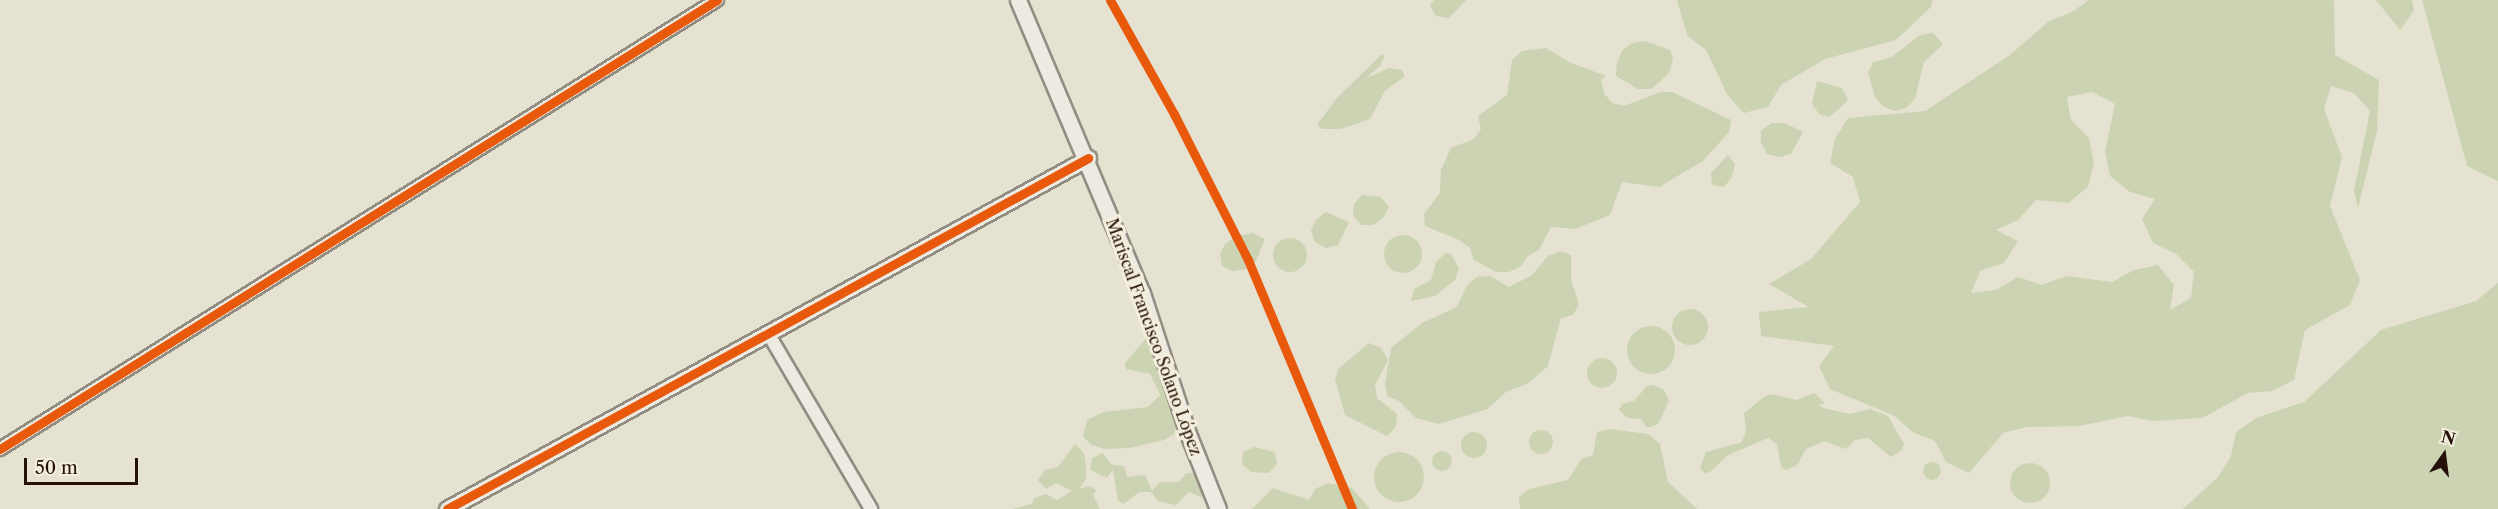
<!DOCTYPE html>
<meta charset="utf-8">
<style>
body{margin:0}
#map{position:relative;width:2498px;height:509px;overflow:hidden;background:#e6e2d2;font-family:"Libre Caslon Text",serif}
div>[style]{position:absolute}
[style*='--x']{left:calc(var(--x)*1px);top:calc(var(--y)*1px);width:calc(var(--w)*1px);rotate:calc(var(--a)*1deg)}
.green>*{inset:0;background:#cbd3b3}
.round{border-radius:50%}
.roads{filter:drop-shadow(2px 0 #928d83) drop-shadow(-2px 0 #928d83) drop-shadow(0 2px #928d83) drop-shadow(0 -2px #928d83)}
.minor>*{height:12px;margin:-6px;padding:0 6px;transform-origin:6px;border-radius:6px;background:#eceae1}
.tertiary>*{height:15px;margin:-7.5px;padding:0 7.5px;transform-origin:7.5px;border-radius:7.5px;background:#eceae1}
.cycleway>*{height:9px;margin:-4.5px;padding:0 4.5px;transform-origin:4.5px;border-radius:4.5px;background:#e8590c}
span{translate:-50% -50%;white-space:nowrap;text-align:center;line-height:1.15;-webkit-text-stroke:6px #f4efdd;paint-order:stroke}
.street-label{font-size:16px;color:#241109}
.north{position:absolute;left:2414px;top:425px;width:60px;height:60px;-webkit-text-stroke:4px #f4efdd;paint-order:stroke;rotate:14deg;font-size:16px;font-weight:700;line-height:24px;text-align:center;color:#241109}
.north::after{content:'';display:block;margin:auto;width:21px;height:27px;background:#241109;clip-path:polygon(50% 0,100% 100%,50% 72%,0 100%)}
.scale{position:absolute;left:24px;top:458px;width:114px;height:27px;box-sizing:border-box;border:3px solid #241109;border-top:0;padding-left:8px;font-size:18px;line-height:21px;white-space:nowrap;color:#241109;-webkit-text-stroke:4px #f4efdd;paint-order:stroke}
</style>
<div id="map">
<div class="green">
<div style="clip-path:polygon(1434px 0,1466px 0,1449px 18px,1436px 16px,1430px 5px)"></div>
<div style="clip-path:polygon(1677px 0,1932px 0,1932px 6px,1896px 40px,1825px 59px,1781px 85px,1768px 107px,1744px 113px,1728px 96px,1706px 50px,1687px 35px)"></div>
<div style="clip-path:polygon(evenodd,2089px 0,2334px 0,2335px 55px,2379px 80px,2377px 131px,2358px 208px,2354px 191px,2370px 111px,2354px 93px,2331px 86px,2324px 109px,2342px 157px,2330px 206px,2360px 280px,2350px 305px,2305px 330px,2294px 380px,2272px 391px,2248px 393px,2202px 418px,2152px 421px,2128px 416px,2079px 426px,2027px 427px,2003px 433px,1969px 473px,1946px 462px,1935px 441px,1912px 432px,1895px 416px,1830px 389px,1819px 366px,1834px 346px,1761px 336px,1759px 312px,1809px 307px,1769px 284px,1811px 259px,1860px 202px,1853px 177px,1830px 163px,1835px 139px,1848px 118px,1925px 111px,2010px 55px,2049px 21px,2072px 12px,2089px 0,2092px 92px,2115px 104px,2105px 151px,2110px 176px,2130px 192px,2155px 199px,2142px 219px,2153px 243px,2176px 254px,2194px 272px,2191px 298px,2170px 310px,2174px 285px,2158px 265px,2134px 270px,2112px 282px,2066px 276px,2042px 285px,2018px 277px,1996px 290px,1971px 293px,1980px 271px,2004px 263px,2018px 241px,1996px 230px,2018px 220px,2036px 200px,2068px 203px,2088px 187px,2094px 163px,2089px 138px,2071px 120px,2067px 97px,2092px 92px)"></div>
<div style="clip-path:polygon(2376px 0,2412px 0,2414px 10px,2400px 30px)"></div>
<div style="clip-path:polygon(2422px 0,2498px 0,2498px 181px,2467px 166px)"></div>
<div style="clip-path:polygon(1933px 33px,1943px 44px,1924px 62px,1915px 99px,1906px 108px,1894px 111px,1883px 106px,1875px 97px,1868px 73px,1873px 62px,1892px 57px,1920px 35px)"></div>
<div style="clip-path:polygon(1645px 41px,1670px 50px,1673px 58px,1670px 71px,1662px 80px,1651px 89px,1638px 89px,1616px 76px,1617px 63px,1622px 51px,1632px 43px)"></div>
<div style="clip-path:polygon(1546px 48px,1569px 62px,1606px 76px,1601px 80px,1604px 93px,1612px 103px,1624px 106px,1660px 92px,1672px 92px,1731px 120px,1729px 132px,1703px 161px,1659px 187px,1622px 182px,1610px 215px,1575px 229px,1551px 227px,1539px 250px,1528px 256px,1521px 266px,1509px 272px,1496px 272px,1474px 260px,1470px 248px,1459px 240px,1425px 226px,1424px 214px,1440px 193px,1441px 170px,1451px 148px,1474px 139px,1481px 129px,1478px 116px,1507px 95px,1512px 60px,1522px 51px)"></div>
<div style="clip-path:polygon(1382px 54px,1385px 55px,1380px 66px,1366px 78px,1389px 68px,1402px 70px,1405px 76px,1385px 91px,1370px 119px,1341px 129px,1322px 129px,1317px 125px,1336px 99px)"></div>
<div style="clip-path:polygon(1817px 81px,1842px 88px,1848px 100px,1830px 117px,1819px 114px,1812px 104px)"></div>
<div style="clip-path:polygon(1772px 123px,1785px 123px,1803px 132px,1791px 154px,1779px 157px,1767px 154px,1761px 143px,1761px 131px)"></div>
<div style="clip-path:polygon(1728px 155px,1735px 164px,1732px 177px,1724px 187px,1712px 185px,1711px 173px)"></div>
<div style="clip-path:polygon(1362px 195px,1380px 197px,1389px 206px,1384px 217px,1373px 225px,1361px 225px,1353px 216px,1354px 204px)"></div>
<div style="clip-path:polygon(1326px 212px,1349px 222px,1338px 245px,1326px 248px,1315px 242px,1311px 231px,1316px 220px)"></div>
<div style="clip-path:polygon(1253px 233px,1265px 239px,1256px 261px,1246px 269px,1233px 271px,1222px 266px,1220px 254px,1225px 244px,1236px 236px)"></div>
<div class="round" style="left:1384px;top:235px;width:38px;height:38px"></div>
<div class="round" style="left:1273px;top:238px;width:34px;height:34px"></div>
<div style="clip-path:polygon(1560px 251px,1571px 255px,1571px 280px,1579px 304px,1573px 315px,1561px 318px,1548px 366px,1529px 383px,1506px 392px,1487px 409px,1439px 424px,1416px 418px,1399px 401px,1387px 396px,1385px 384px,1391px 348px,1422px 323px,1457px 307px,1467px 285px,1477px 277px,1490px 276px,1509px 287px,1532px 275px,1548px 256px)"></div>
<div style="clip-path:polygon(1445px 253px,1451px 254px,1459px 269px,1455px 280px,1435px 296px,1411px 301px,1414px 289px,1431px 280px,1436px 262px)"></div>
<div style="clip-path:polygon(2498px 283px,2498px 509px,2183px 509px,2218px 477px,2231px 456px,2236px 432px,2256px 418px,2304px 402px,2381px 330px,2476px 301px)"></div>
<div class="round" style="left:1672px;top:309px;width:36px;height:36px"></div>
<div class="round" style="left:1627px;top:326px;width:48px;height:48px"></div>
<div style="clip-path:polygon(1149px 335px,1179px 431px,1164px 440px,1129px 448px,1104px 449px,1092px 445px,1083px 437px,1087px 420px,1104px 412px,1148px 407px,1160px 395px,1150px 374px,1126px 369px,1125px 363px)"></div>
<div style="clip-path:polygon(1369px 343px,1381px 348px,1388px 360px,1375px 385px,1377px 398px,1397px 414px,1396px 427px,1387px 436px,1345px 415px,1335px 379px,1339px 368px)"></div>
<div class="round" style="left:1587px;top:358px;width:30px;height:30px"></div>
<div style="clip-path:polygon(1653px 385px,1664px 390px,1669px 401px,1658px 424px,1647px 428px,1641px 419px,1628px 418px,1619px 410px,1622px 404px,1634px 401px,1647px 386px)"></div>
<div style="clip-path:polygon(1814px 393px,1825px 403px,1819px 405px,1823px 408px,1850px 414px,1870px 409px,1888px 416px,1904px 444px,1902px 450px,1891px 457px,1868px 438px,1855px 440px,1846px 449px,1824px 441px,1806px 449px,1797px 465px,1786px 470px,1781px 467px,1777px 444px,1768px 438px,1728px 455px,1710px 472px,1704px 473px,1700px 468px,1706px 452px,1742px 442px,1746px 431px,1744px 413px,1764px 397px,1770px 394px,1797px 400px)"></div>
<div style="clip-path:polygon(1609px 429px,1648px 434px,1660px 444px,1668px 482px,1697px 509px,1520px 509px,1519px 497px,1529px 489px,1568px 480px,1581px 459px,1593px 455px,1597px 432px)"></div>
<div class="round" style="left:1529px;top:430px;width:24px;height:24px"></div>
<div class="round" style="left:1461px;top:432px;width:26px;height:26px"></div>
<div style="clip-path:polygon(1075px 444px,1084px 453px,1086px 466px,1086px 479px,1079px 489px,1090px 486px,1096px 490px,1093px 495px,1100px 509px,1012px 509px,1032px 504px,1034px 498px,1046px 494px,1057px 500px,1072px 491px,1056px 483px,1046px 489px,1038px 480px,1045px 470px,1058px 467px)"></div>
<div style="clip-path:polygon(1254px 447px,1275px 452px,1277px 464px,1269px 473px,1251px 472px,1242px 464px,1243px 452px)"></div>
<div class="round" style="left:1432px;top:451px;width:20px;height:20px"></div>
<div class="round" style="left:1374px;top:452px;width:50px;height:50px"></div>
<div style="clip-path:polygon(1103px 453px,1112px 465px,1124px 466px,1127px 477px,1145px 475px,1152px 491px,1160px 482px,1179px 482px,1186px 473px,1198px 473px,1206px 499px,1189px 492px,1176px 505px,1158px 501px,1151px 492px,1139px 492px,1124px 504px,1118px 501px,1113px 469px,1107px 478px,1090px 470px,1092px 458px)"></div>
<div class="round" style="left:1923px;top:462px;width:18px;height:18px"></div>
<div class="round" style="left:2010px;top:463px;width:40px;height:40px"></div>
<div style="clip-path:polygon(1328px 483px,1352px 488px,1370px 509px,1252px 509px,1273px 488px,1309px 500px,1315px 489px)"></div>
</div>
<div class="roads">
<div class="minor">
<div style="--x:769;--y:335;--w:202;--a:59.6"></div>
<div style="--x:0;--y:449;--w:846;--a:-32.06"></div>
</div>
<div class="tertiary">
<div style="--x:1018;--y:0;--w:318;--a:67.1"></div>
<div style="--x:1142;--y:293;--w:145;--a:71.9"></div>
<div style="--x:1187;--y:431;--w:84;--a:68.3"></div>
<div style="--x:447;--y:509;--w:731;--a:-28.7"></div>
</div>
</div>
<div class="cycleway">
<div style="--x:1110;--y:0;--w:131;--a:60.7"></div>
<div style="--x:1174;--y:114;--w:164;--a:63.1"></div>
<div style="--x:1248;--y:260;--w:270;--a:67.3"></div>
<div style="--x:0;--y:449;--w:846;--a:-32.06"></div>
<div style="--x:447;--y:509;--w:731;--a:-28.7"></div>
</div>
<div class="street-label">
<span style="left:1154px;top:337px;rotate:70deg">Mariscal Francisco Solano López</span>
</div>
<div class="north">N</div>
<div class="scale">50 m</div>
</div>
